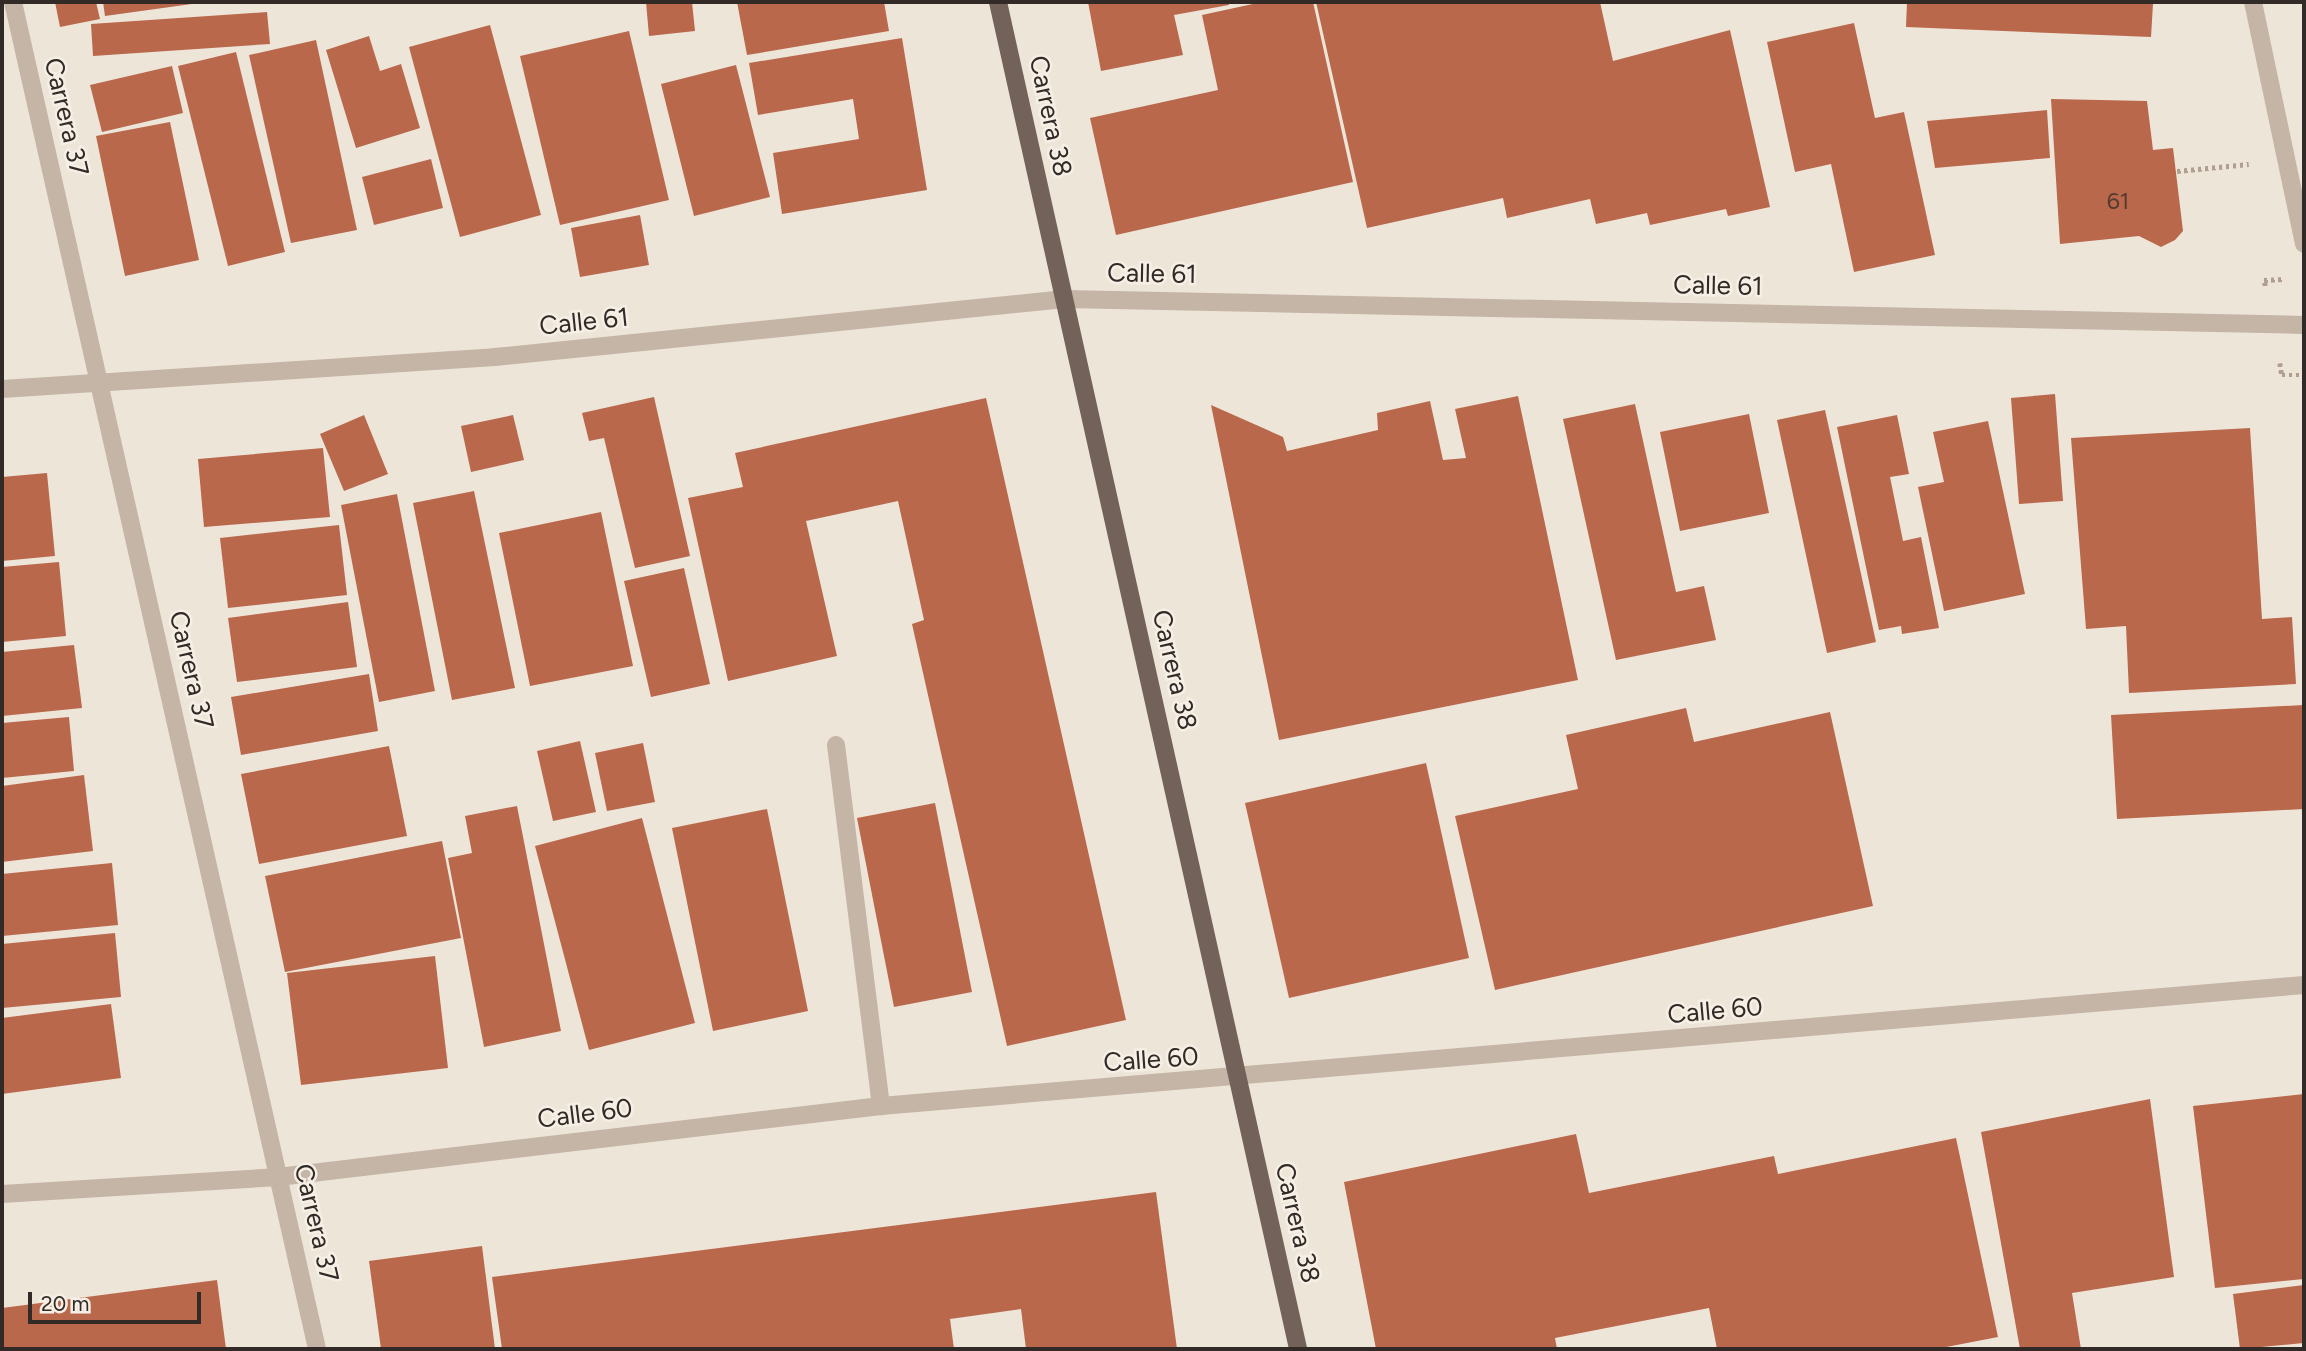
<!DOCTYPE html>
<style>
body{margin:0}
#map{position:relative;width:2306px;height:1351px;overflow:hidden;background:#eee5d9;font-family:Figtree,sans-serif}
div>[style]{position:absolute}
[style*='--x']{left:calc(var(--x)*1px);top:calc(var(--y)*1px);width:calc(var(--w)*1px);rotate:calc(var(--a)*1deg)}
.building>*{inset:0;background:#b9684c}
.path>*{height:4.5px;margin-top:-2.25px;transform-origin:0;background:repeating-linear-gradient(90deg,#b09f91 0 3.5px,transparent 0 7px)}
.minor>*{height:18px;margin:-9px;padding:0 9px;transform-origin:9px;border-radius:9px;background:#c5b5a7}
.major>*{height:18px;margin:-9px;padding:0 9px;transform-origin:9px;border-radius:9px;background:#726259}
span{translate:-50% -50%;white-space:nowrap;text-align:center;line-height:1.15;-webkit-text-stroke:5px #f6efe5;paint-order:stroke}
.number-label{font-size:23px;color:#543a30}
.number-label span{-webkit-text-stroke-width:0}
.street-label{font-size:26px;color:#322a26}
.frame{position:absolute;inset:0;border:4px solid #322a26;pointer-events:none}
.scale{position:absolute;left:28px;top:1292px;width:173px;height:32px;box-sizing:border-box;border:4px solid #322a26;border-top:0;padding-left:9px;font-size:21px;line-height:24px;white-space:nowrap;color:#322a26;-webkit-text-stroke:5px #f6efe5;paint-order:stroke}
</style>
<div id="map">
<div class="building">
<div style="clip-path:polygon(55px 2px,96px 2px,100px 19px,60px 27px)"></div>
<div style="clip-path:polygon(103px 2px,199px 2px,199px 3px,105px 16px)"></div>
<div style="clip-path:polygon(646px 2px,692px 2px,695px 31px,649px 36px)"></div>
<div style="clip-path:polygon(737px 2px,884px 2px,889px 31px,747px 55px)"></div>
<div style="clip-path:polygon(1088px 2px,1228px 2px,1229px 5px,1174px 15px,1183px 55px,1101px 71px)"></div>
<div style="clip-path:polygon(1262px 2px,1313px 2px,1353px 182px,1116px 235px,1090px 118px,1218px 90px,1202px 15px)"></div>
<div style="clip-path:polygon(1316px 2px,1600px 2px,1613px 61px,1730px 30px,1770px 207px,1728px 216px,1726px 209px,1650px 225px,1647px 213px,1596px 224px,1590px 199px,1507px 218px,1503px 198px,1367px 228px)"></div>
<div style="clip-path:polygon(1907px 2px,2153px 4px,2151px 37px,1906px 27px)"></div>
<div style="clip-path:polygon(267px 12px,270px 44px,93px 56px,91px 24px)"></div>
<div style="clip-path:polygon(1854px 23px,1875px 118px,1904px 112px,1935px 255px,1854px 272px,1831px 164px,1795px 172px,1767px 42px)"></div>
<div style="clip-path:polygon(490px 25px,541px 215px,460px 237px,409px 47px)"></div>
<div style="clip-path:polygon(629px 31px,669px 200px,560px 225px,520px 56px)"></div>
<div style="clip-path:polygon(369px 36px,380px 71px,401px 64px,420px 128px,356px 148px,326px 50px)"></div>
<div style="clip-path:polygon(902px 38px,927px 190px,782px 214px,773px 153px,859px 139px,853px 99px,758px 115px,749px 63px)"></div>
<div style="clip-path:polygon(316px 40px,357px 230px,291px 243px,249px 55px)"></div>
<div style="clip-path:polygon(236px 52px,285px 252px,228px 266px,178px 66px)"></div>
<div style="clip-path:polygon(736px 65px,770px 197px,694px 216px,661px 84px)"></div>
<div style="clip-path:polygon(172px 66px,183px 113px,102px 132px,90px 85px)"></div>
<div style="clip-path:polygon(2051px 99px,2147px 101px,2153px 150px,2173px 148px,2183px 231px,2175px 240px,2161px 247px,2139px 236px,2060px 244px)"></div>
<div style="clip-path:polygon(2047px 110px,2050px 158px,1935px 168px,1927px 121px)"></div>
<div style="clip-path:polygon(170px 122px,199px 260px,125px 276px,96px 136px)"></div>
<div style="clip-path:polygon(431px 159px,443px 208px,374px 225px,362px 177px)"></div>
<div style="clip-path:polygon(640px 215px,649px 265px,580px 277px,571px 228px)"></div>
<div style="clip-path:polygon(2055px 394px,2063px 501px,2019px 504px,2011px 398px)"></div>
<div style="clip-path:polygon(1518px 396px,1578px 680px,1279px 740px,1211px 405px,1283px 437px,1287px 451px,1378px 430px,1377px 413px,1430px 401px,1443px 460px,1466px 458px,1455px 409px)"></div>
<div style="clip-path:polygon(654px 397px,690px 556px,635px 568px,604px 438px,589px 441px,582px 413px)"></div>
<div style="clip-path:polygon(986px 398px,1126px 1020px,1007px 1046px,912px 624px,924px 620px,898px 501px,806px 521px,837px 656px,728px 681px,688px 498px,743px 487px,735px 453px)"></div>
<div style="clip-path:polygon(1635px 404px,1676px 592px,1704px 586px,1716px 640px,1616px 660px,1563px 419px)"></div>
<div style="clip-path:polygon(1825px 410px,1876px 642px,1827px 653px,1777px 420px)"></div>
<div style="clip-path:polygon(1749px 414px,1769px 513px,1680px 531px,1660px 432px)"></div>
<div style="clip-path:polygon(364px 415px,388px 474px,344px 491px,320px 434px)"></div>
<div style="clip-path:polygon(513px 415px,524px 460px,471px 472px,461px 426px)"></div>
<div style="clip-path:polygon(1897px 415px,1909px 474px,1890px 477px,1903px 541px,1921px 537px,1939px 628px,1902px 634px,1901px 626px,1879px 630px,1837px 427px)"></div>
<div style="clip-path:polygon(1988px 421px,2025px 594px,1944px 611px,1918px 487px,1944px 482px,1933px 432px)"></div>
<div style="clip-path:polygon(2250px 428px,2262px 619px,2292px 617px,2296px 684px,2129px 693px,2126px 626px,2086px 629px,2071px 438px)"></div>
<div style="clip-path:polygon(323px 448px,330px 517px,204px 527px,198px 459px)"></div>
<div style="clip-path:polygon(47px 473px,55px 556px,2px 561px,2px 477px)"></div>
<div style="clip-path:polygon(474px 491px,515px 688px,452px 700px,413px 503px)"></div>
<div style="clip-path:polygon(397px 494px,435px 691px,379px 702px,341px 505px)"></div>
<div style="clip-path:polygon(601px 512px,633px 666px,530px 686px,499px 533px)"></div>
<div style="clip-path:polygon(339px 525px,347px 595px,228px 608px,220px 538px)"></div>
<div style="clip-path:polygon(59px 562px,66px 636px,2px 642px,2px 567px)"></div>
<div style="clip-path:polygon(684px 568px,710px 684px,651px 697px,624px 581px)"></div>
<div style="clip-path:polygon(348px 602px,357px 667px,237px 682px,228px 618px)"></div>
<div style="clip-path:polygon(74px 645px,82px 708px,2px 716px,2px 652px)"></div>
<div style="clip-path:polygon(369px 674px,378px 731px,241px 755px,231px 697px)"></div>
<div style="clip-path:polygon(2304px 705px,2304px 809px,2117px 819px,2111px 715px)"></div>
<div style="clip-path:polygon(1686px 708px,1694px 742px,1830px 712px,1873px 906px,1495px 990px,1455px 816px,1578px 789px,1566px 735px)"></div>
<div style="clip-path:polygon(69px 717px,74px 771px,2px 778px,2px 723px)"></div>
<div style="clip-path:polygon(580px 741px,596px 812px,553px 821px,537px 751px)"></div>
<div style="clip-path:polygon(643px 743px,655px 802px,607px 811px,595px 753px)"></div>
<div style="clip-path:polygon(389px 746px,407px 836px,259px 864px,241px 774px)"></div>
<div style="clip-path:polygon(1426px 763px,1469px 958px,1289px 998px,1245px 803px)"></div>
<div style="clip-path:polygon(84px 775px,93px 851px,2px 862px,2px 786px)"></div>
<div style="clip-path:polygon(935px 803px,972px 992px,894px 1007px,857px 818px)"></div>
<div style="clip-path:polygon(517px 806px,561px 1031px,484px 1047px,448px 858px,472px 853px,465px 816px)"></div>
<div style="clip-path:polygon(767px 809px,808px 1011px,713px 1031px,672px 828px)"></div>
<div style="clip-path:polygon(642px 818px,695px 1023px,589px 1050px,535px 846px)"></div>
<div style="clip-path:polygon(442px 841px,461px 938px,285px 972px,265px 876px)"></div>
<div style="clip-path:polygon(112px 863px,118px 925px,2px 936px,2px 874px)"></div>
<div style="clip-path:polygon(115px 933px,121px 997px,2px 1008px,2px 944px)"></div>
<div style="clip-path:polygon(435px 956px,448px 1068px,301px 1085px,287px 973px)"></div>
<div style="clip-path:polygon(111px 1004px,121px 1078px,2px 1094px,2px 1018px)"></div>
<div style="clip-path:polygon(2304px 1094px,2304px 1279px,2215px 1288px,2193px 1106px)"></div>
<div style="clip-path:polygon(2150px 1099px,2174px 1277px,2072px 1293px,2081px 1349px,2020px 1349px,1981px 1132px)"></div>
<div style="clip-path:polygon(1576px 1134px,1589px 1193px,1774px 1156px,1778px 1174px,1956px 1138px,1998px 1337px,1936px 1349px,1717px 1349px,1709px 1308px,1555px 1338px,1557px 1349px,1376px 1349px,1344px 1182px)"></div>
<div style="clip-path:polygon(1156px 1192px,1177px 1349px,1026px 1349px,1021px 1309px,950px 1319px,954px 1349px,502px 1349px,492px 1277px)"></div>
<div style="clip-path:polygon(482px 1246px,495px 1349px,381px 1349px,369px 1261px)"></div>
<div style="clip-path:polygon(217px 1280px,226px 1349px,2px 1349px,2px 1308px)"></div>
<div style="clip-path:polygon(2304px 1285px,2304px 1343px,2240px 1349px,2233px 1294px)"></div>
</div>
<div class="path">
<div style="--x:2177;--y:171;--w:72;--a:-5.6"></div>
<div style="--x:2265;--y:286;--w:6;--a:-99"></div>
<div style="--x:2264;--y:280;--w:20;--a:-3"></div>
<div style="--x:2280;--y:363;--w:12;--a:81"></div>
<div style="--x:2282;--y:375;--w:22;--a:0"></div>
</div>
<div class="minor">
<div style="--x:13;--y:2;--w:1381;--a:77.28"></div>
<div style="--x:2253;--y:2;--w:247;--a:78.1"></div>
<div style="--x:2;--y:389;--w:494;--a:-3.7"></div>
<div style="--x:495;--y:357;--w:573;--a:-5.81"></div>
<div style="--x:1065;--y:299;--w:1239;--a:1.2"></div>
<div style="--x:836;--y:745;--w:364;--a:82.9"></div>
<div style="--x:2;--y:1194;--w:277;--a:-3.5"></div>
<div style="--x:278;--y:1177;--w:607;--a:-6.72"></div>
<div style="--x:881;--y:1106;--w:1428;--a:-4.86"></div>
</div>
<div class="major">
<div style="--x:998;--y:2;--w:1380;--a:77.44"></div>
</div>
<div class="number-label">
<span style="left:2118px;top:201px">61</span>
</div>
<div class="street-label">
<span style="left:1050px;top:116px;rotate:78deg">Carrera 38</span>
<span style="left:66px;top:117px;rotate:77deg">Carrera 37</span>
<span style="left:1152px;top:274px;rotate:1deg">Calle 61</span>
<span style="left:1718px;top:286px;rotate:1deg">Calle 61</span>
<span style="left:584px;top:322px;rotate:-6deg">Calle 61</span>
<span style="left:191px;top:670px;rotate:77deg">Carrera 37</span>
<span style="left:1174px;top:670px;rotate:77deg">Carrera 38</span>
<span style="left:1715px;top:1011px;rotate:-5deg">Calle 60</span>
<span style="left:1151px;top:1060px;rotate:-4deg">Calle 60</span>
<span style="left:585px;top:1114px;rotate:-7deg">Calle 60</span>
<span style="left:316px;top:1223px;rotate:77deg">Carrera 37</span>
<span style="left:1297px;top:1223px;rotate:77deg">Carrera 38</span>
</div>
<div class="frame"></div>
<div class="scale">20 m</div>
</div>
